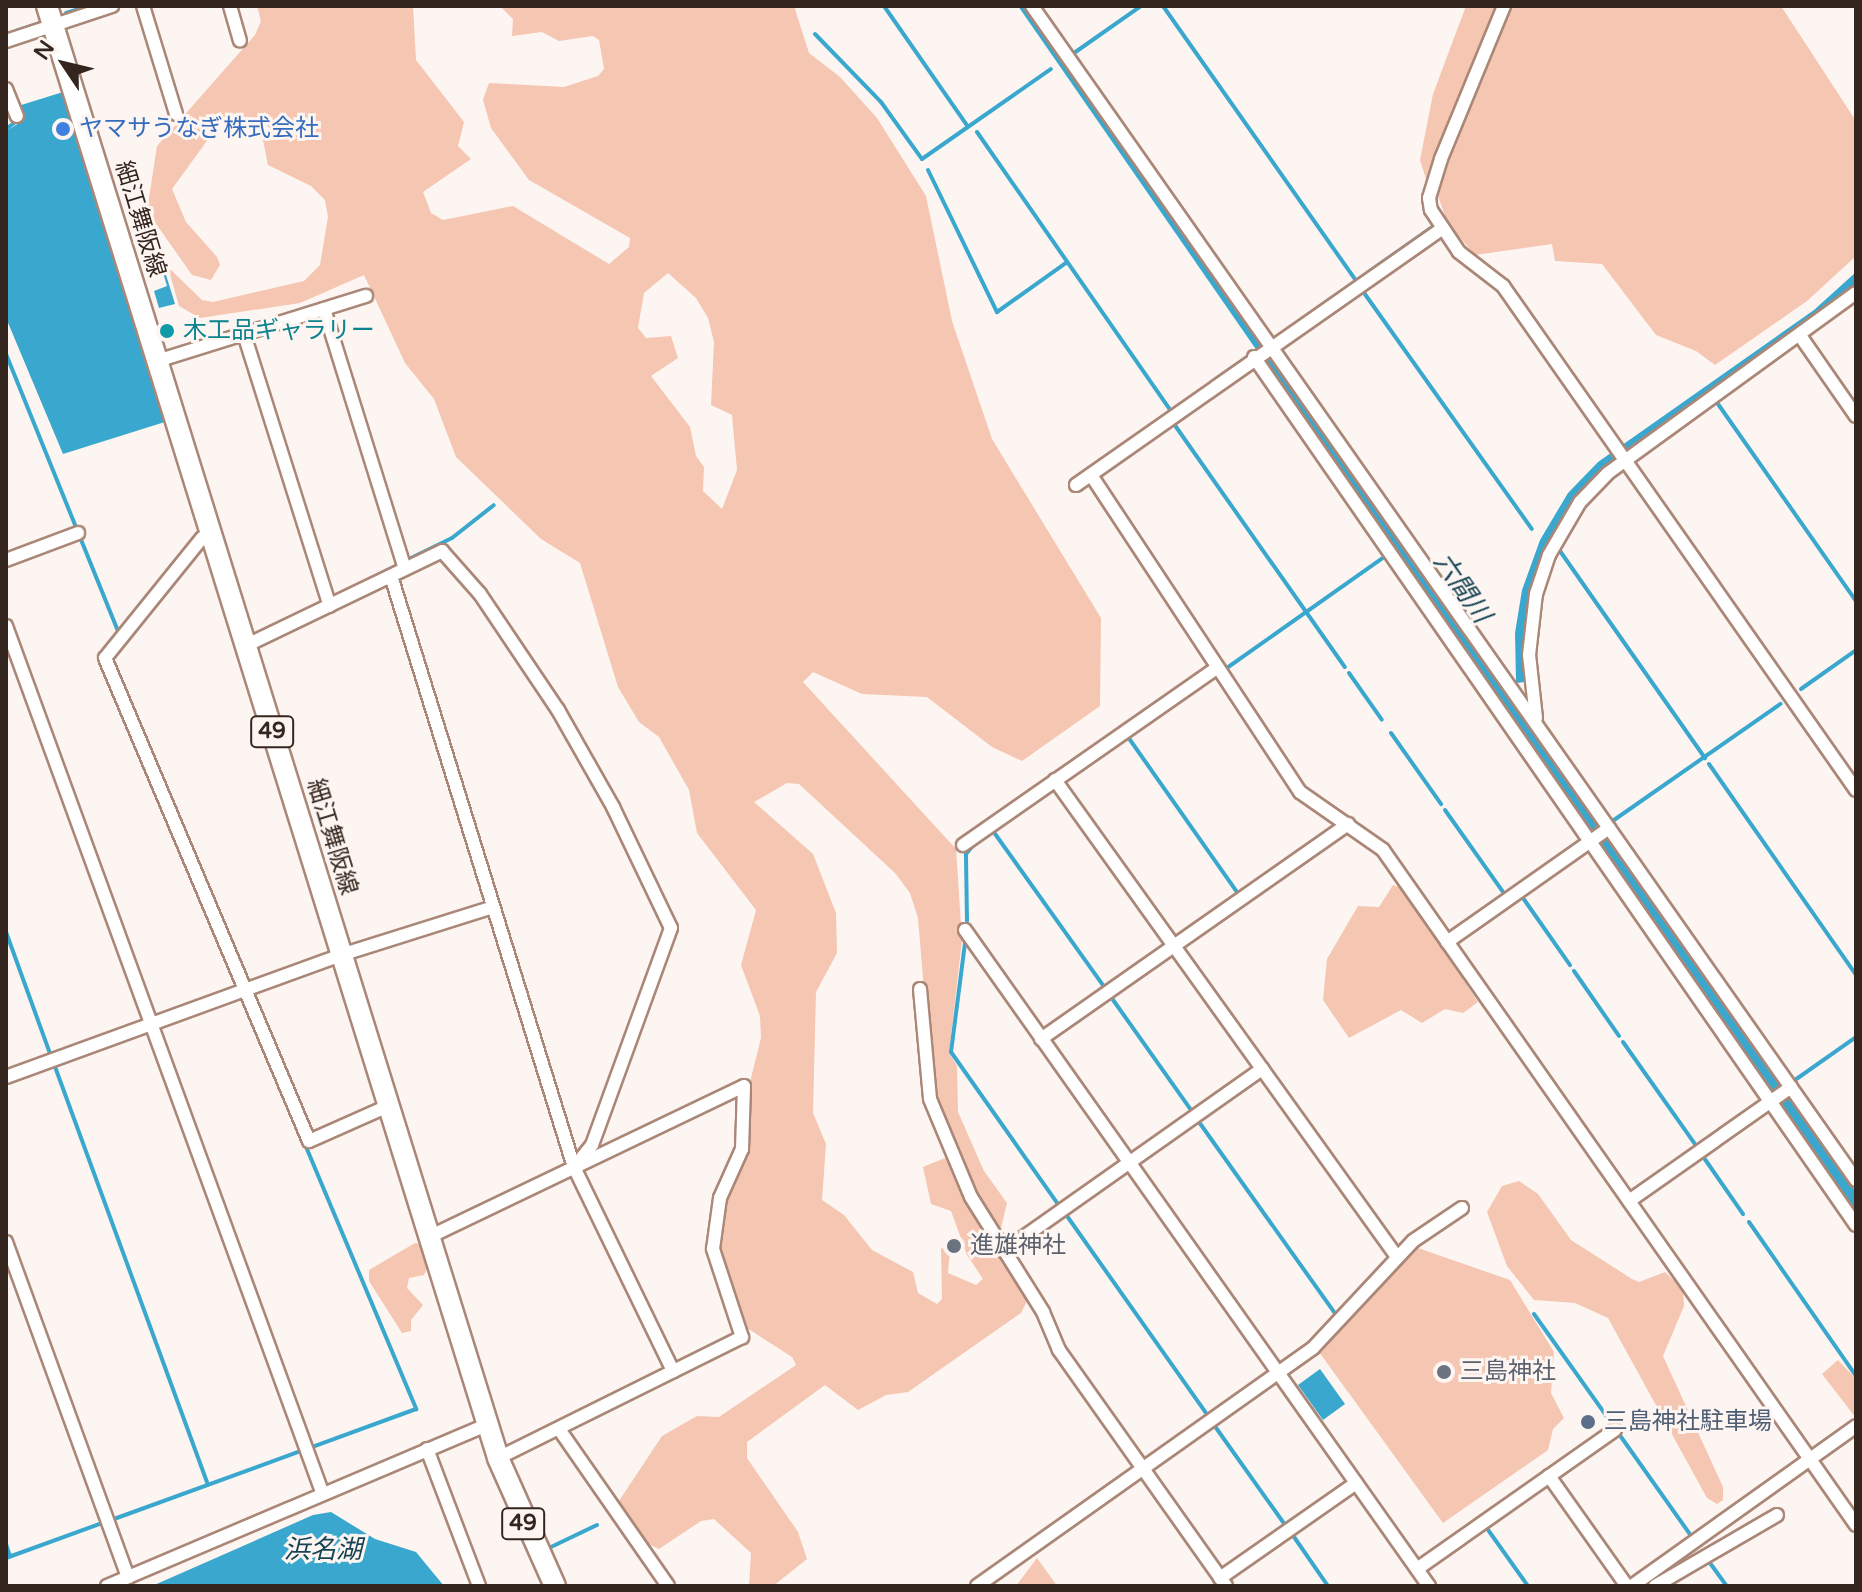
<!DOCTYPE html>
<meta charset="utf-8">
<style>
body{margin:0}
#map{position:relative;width:1862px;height:1592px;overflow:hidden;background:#fdf5f1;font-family:"Varela Round","Noto Sans JP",sans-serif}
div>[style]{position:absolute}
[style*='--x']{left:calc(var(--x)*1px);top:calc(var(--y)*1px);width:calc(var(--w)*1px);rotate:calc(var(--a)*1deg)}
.green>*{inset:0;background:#f5c6b1}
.water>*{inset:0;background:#3aa8ce}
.stream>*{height:4px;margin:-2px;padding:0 2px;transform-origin:2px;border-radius:2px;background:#3aa8ce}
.roads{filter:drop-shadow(2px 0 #aa8777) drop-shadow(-2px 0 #aa8777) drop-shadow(0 2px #aa8777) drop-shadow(0 -2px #aa8777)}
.street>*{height:12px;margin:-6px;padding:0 6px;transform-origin:6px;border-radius:6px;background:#fff}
.primary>*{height:20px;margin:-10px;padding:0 10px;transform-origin:10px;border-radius:10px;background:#fff}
.dots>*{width:22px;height:22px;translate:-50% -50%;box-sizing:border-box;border:4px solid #fdf5f1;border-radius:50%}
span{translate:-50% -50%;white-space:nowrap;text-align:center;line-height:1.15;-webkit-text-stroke:6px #fdf5f1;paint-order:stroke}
.shield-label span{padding:2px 6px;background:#fdf5f1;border:2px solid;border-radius:6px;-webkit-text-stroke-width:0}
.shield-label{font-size:22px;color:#34261f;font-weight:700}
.shop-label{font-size:24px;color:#366cbe}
.left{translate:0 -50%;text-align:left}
.street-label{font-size:24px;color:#34261f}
.culture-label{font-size:24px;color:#0d838f}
.worship-label{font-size:24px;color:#5b616d}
.service-label{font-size:24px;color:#4e5e75}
.water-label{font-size:26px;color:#164455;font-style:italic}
.frame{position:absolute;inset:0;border:8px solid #34261f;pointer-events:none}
.north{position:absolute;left:24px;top:24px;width:80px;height:80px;-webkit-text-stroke:6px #fdf5f1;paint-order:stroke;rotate:305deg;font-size:22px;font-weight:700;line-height:32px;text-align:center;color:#34261f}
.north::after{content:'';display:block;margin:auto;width:28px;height:36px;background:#34261f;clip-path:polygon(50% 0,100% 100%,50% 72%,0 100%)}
</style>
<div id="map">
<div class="green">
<div style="clip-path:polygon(evenodd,257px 6px,413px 6px,416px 60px,464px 122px,458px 146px,471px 159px,423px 192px,431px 213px,443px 220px,513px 206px,609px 264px,629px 247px,630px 238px,529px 180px,491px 128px,483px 100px,489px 83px,564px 87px,598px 76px,604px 69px,599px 40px,593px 36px,559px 41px,542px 32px,512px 36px,513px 19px,500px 6px,794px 6px,809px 53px,840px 77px,877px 118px,926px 196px,952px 321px,992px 439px,1101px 618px,1100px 706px,1022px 761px,992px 747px,927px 697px,862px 694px,813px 672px,803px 682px,956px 849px,962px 940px,949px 1053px,957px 1066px,958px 1112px,984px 1171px,1007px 1203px,1001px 1228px,996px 1228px,981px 1207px,933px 1098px,918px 918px,910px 893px,895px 873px,799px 784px,787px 783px,754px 802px,813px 854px,836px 913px,837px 953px,816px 992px,813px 1113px,826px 1144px,822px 1200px,844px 1215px,872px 1250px,913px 1272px,918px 1293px,937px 1304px,942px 1299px,941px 1248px,950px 1251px,948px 1273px,976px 1285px,983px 1279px,967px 1255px,951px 1211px,931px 1204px,923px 1167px,945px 1158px,1027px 1301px,1021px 1313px,908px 1392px,886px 1395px,858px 1410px,825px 1385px,747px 1442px,747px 1458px,798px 1532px,807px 1559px,773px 1586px,749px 1586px,751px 1553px,714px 1519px,701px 1521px,659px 1549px,646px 1543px,619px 1501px,662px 1436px,697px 1416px,719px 1417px,796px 1365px,792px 1357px,744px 1326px,718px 1249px,727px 1194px,745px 1156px,749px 1086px,761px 1038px,760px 1016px,741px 965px,756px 910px,697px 833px,689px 790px,659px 737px,639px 722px,618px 687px,580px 563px,541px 539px,456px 457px,434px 399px,405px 363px,364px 275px,300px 303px,200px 318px,179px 306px,168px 267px,202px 300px,213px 302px,304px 281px,320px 265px,328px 217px,325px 200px,311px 186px,268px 165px,260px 125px,250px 117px,225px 116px,172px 189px,186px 222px,217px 257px,220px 265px,211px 280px,192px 275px,147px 211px,157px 146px,255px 35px,261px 21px,257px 6px,668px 273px,696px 298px,708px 318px,714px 342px,711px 405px,732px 415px,737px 470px,722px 509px,703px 491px,704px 467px,696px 456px,690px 427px,651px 376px,678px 358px,671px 336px,646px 338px,638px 328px,644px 293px,668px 273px)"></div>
<div style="clip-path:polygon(1466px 6px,1500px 6px,1427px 182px,1420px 160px,1433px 94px)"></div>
<div style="clip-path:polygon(1508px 6px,1781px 6px,1856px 121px,1856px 256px,1807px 301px,1715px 365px,1696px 351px,1656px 335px,1602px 264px,1555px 261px,1552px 244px,1475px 255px,1448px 224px,1435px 188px)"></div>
<div style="clip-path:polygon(1393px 885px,1402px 888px,1478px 1002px,1463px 1013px,1445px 1009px,1422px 1023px,1401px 1010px,1349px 1038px,1323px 1000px,1327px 959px,1358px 906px,1379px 907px)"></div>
<div style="clip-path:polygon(1519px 1181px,1538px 1194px,1571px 1240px,1632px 1279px,1639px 1282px,1665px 1272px,1683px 1289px,1684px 1306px,1663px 1356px,1723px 1487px,1723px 1500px,1717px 1504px,1707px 1498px,1608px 1318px,1575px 1303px,1534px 1300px,1507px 1266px,1487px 1212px,1502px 1186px)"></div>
<div style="clip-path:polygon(415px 1243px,421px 1244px,429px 1265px,424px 1275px,409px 1278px,407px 1288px,423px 1305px,411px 1320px,411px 1331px,402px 1333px,369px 1281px,369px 1270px)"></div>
<div style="clip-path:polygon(1415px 1247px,1510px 1280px,1554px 1352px,1551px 1393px,1564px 1418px,1553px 1429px,1548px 1450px,1443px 1523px,1319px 1352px)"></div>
<div style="clip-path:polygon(1838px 1360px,1856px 1379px,1856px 1418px,1822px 1374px)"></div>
<div style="clip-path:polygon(1037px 1558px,1055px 1583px,1058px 1586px,1016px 1586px)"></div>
</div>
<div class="water">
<div style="clip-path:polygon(1018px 6px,1027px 6px,1530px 720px,1856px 1192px,1856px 1215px)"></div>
<div style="clip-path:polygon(63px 92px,168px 421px,63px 454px,6px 318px,6px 131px,24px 120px,18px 106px)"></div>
<div style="clip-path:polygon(136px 219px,158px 249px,175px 304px,159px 308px,154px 291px,167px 286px,156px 250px,143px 254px,132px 220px)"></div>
<div style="clip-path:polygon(1856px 272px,1856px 285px,1834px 305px,1604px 469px,1576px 499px,1536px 573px,1524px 634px,1525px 682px,1516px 683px,1515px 633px,1522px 590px,1540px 540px,1568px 493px,1598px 462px,1814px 310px)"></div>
<div style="clip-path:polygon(1320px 1369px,1345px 1404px,1323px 1420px,1298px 1385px)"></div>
<div style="clip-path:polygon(331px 1512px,375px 1539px,416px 1552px,444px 1586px,152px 1586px,313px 1515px)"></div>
</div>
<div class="stream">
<div style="--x:884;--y:6;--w:147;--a:55.2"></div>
<div style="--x:1163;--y:6;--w:336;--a:54.9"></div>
<div style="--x:66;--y:13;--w:24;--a:-17"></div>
<div style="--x:16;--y:31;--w:25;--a:-18"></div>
<div style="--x:815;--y:34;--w:95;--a:45.9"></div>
<div style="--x:881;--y:102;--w:70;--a:54.3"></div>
<div style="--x:922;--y:159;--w:157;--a:-34.9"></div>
<div style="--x:1074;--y:53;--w:82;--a:-35"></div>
<div style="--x:6;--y:129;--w:10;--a:-37"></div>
<div style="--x:14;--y:123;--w:6;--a:-108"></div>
<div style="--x:977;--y:132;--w:340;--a:55.2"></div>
<div style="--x:928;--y:170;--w:158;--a:64.1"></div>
<div style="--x:997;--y:312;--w:86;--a:-35.5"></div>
<div style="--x:1362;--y:290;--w:293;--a:54.6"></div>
<div style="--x:1274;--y:339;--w:192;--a:-35.3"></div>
<div style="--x:6;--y:354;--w:301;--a:68"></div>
<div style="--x:1216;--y:379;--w:37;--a:-35"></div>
<div style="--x:1718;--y:404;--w:241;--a:55"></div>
<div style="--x:1174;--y:424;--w:297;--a:54.9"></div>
<div style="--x:1560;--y:551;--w:253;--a:55"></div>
<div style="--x:407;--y:560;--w:50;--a:-26.1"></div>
<div style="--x:452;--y:538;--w:53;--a:-38.2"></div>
<div style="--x:354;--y:587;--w:49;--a:-26.6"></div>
<div style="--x:1224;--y:670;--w:194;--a:-35.2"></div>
<div style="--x:1349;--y:673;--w:57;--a:54.9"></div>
<div style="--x:1801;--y:689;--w:67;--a:-35.3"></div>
<div style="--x:1391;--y:733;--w:87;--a:54.8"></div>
<div style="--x:1128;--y:737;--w:193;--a:54.9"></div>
<div style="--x:1709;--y:764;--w:257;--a:55.1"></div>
<div style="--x:1445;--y:810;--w:100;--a:54.7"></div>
<div style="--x:1614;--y:820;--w:203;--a:-34.9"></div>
<div style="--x:993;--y:831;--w:193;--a:54.5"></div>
<div style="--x:1523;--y:898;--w:82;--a:55"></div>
<div style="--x:967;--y:921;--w:67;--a:-90.9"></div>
<div style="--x:966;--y:854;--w:16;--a:-50"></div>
<div style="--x:6;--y:932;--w:132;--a:70.1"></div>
<div style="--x:965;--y:943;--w:110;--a:97.3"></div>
<div style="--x:951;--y:1052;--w:186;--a:54.9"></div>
<div style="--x:1574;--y:971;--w:79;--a:55.3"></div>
<div style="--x:1111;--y:997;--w:138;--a:54.7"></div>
<div style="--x:1623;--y:1042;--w:128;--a:54.8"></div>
<div style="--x:54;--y:1064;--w:448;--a:69.9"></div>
<div style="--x:1795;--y:1080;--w:75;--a:-35.2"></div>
<div style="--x:1199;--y:1122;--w:237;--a:54.6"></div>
<div style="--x:304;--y:1142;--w:290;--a:67.2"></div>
<div style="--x:416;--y:1409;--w:111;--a:159.9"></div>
<div style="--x:1702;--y:1155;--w:72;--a:55.2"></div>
<div style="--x:1067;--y:1216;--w:245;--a:54.8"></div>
<div style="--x:1749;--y:1222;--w:188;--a:55.2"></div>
<div style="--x:1534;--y:1314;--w:136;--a:54.6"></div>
<div style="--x:1214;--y:1425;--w:123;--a:54.6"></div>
<div style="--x:1619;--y:1434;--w:126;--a:54.7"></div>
<div style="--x:114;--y:1519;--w:199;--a:-20"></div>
<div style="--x:1486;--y:1527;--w:72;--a:54.6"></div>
<div style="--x:1292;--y:1534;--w:63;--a:55.3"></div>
<div style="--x:6;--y:1544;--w:13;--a:72"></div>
<div style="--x:551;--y:1547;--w:51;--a:-25.6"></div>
<div style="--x:6;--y:1558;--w:102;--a:-20"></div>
<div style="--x:1710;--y:1563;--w:29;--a:54"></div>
</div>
<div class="roads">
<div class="street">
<div style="--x:143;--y:6;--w:113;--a:73"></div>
<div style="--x:230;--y:6;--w:36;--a:74"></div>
<div style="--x:1032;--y:6;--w:1434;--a:54.94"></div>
<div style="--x:1504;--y:6;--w:165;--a:112.4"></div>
<div style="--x:1441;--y:159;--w:41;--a:107.1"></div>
<div style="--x:1429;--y:198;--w:12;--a:81"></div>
<div style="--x:1431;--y:210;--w:50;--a:56.3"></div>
<div style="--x:1459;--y:252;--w:56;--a:37.7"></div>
<div style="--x:1503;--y:286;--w:615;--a:54.99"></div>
<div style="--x:6;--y:41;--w:112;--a:-18.3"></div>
<div style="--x:6;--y:89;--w:29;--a:68"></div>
<div style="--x:324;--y:309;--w:272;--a:72.7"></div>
<div style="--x:244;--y:334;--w:285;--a:72.5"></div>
<div style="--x:1801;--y:337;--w:96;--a:55.2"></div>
<div style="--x:1254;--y:357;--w:1056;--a:55.26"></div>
<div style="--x:157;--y:361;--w:219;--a:-17.3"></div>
<div style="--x:1091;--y:475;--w:380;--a:56.6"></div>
<div style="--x:1300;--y:792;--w:101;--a:34.9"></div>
<div style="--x:1383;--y:850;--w:824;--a:54.98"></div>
<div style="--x:1076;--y:485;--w:446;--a:-35"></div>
<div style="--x:211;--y:535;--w:9;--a:162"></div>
<div style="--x:202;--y:538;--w:154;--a:128.9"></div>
<div style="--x:105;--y:658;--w:524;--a:67.1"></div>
<div style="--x:309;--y:1141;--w:86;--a:-23.9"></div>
<div style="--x:6;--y:560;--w:77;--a:-20.6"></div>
<div style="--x:391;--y:576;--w:619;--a:72.8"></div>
<div style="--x:574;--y:1167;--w:227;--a:64.1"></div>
<div style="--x:6;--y:626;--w:922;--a:69.95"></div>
<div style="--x:245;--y:646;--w:219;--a:-25.7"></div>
<div style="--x:442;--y:551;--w:57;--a:48.5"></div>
<div style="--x:480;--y:594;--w:140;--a:56.1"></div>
<div style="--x:558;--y:710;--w:112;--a:60.4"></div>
<div style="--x:613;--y:807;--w:134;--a:64.4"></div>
<div style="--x:671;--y:928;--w:231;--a:110"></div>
<div style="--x:592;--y:1145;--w:28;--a:129"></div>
<div style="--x:1536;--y:718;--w:63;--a:-96.3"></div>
<div style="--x:1529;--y:655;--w:61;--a:-83.5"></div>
<div style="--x:1536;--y:594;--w:41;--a:-71.6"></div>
<div style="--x:1549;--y:555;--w:61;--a:-59.7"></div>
<div style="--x:1580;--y:502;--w:40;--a:-46"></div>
<div style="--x:1608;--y:473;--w:306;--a:-36"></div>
<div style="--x:1055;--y:780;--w:587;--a:54.36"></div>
<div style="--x:963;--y:845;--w:307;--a:-34.9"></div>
<div style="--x:965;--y:930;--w:804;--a:54.73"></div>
<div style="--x:1447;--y:942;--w:198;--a:-35.1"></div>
<div style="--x:920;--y:989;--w:110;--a:84.8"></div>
<div style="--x:930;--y:1099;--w:106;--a:67.3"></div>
<div style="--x:971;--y:1197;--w:136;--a:57.9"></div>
<div style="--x:1043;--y:1312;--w:41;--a:67.2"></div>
<div style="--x:1059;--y:1350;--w:289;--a:54.7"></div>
<div style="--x:1041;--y:1039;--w:375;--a:-35"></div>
<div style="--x:6;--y:1077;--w:357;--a:-20"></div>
<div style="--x:341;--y:955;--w:159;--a:-17.5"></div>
<div style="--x:1629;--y:1201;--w:198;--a:-35.1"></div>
<div style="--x:429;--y:1237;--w:349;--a:-25.6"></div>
<div style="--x:744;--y:1086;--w:63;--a:91.8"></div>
<div style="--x:742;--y:1149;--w:54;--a:114.2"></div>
<div style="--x:720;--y:1198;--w:51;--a:97.8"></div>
<div style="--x:713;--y:1249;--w:93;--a:71.8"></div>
<div style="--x:742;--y:1337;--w:272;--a:153.6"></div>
<div style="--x:6;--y:1242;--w:357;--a:70"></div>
<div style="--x:1004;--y:1251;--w:316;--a:-35.2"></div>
<div style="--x:559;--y:1429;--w:191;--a:55.2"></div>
<div style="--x:427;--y:1449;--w:147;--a:69.2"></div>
<div style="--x:1549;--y:1476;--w:135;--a:54.7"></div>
<div style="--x:1417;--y:1569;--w:242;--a:-35.1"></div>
<div style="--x:1220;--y:1578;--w:166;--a:-34.9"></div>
<div style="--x:107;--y:1586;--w:413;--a:-23"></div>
<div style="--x:977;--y:1586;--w:412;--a:-35.3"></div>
<div style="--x:1313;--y:1348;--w:146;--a:-46.9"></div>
<div style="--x:1413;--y:1241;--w:59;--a:-34"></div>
<div style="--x:1632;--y:1586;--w:275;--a:-35.5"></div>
<div style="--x:1655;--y:1586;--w:141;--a:-30.2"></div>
</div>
<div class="primary">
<div style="--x:47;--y:6;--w:1520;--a:72.74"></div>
<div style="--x:498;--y:1458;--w:140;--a:66"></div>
</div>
</div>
<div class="dots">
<div style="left:63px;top:129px;background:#3f7fe0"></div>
<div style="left:167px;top:331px;background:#0f9aa8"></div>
<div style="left:954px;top:1246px;background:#6b7280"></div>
<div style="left:1444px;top:1372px;background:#6b7280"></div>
<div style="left:1588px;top:1422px;background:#5c6f8a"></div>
</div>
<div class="shield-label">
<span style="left:272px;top:732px">49</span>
<span style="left:523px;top:1524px">49</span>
</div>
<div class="shop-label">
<span class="left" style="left:79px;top:129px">ヤマサうなぎ株式会社</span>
</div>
<div class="street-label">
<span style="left:140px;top:219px;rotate:73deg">細江舞阪線</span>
<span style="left:332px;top:837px;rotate:73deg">細江舞阪線</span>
</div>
<div class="culture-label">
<span class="left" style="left:183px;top:331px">木工品ギャラリー</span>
</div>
<div class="worship-label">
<span class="left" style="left:970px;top:1246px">進雄神社</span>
<span class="left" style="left:1460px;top:1372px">三島神社</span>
</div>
<div class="service-label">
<span class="left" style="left:1604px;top:1422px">三島神社駐車場</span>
</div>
<div class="water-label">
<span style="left:1462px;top:588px;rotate:55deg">六間川</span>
<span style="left:323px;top:1550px">浜名湖</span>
</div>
<div class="frame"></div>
<div class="north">N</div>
</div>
